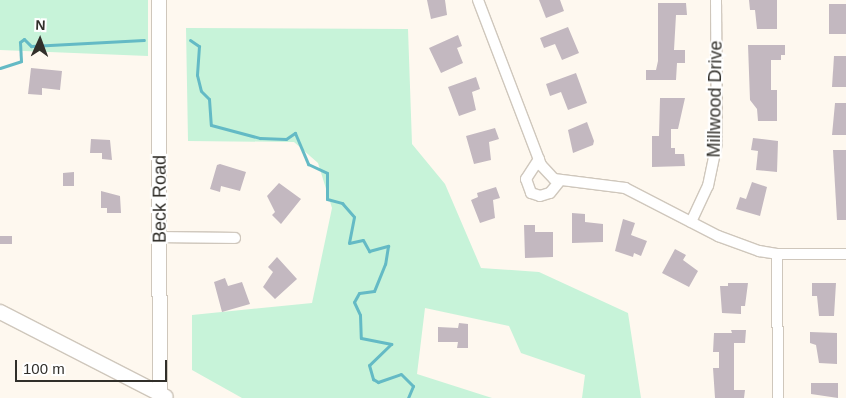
<!DOCTYPE html>
<style>
body{margin:0}
#map{position:relative;width:846px;height:398px;overflow:hidden;background:#fef8ef;font-family:Arial,sans-serif}
div>[style]{position:absolute}
[style*='--x']{left:calc(var(--x)*1px);top:calc(var(--y)*1px);width:calc(var(--w)*1px);rotate:calc(var(--a)*1deg)}
.green>*{inset:0;background:#c7f3d9}
.stream>*{height:3px;margin:-1.5px;padding:0 1.5px;transform-origin:1.5px;border-radius:1.5px;background:#64bac5}
.building>*{inset:0;background:#c3b8c0}
.roads{filter:drop-shadow(1px 0 #cfc7bc) drop-shadow(-1px 0 #cfc7bc) drop-shadow(0 1px #cfc7bc) drop-shadow(0 -1px #cfc7bc)}
.minor>*{height:10px;margin:-5px;padding:0 5px;transform-origin:5px;border-radius:5px;background:#fff}
.secondary>*{height:14px;margin:-7px;padding:0 7px;transform-origin:7px;border-radius:7px;background:#fff}
span{translate:-50% -50%;white-space:nowrap;text-align:center;line-height:1.15;-webkit-text-stroke:4.5px #fff;paint-order:stroke}
.street-label{font-size:18px;color:#312f2a}
.north{position:absolute;left:15px;top:15px;width:50px;height:50px;-webkit-text-stroke:4px #fff;paint-order:stroke;rotate:2deg;font-size:14px;font-weight:700;line-height:20px;text-align:center;color:#312f2a}
.north::after{content:'';display:block;margin:auto;width:18px;height:22px;background:#312f2a;clip-path:polygon(50% 0,100% 100%,50% 72%,0 100%)}
.scale{position:absolute;left:15px;top:360px;width:152px;height:22px;box-sizing:border-box;border:2px solid #312f2a;border-top:0;padding-left:6px;font-size:15px;line-height:18px;white-space:nowrap;color:#312f2a;-webkit-text-stroke:4px #fff;paint-order:stroke}
</style>
<div id="map">
<div class="green">
<div style="clip-path:polygon(0 0,148px 0,148px 56px,0 50px)"></div>
<div style="clip-path:polygon(186px 28px,408px 29px,412px 144px,445px 184px,481px 268px,539px 272px,628px 313px,641px 398px,582px 398px,585px 375px,521px 353px,509px 326px,425px 308px,417px 374px,492px 398px,242px 398px,192px 370px,192px 315px,312px 303px,332px 208px,318px 163px,294px 142px,188px 141px)"></div>
</div>
<div class="stream">
<div style="--x:190;--y:40;--w:11;--a:34"></div>
<div style="--x:199;--y:46;--w:29;--a:94"></div>
<div style="--x:197;--y:75;--w:16;--a:76"></div>
<div style="--x:201;--y:91;--w:11;--a:45"></div>
<div style="--x:209;--y:99;--w:26;--a:86"></div>
<div style="--x:211;--y:125;--w:51;--a:14.9"></div>
<div style="--x:260;--y:138;--w:26;--a:2"></div>
<div style="--x:286;--y:139;--w:11;--a:-34"></div>
<div style="--x:295;--y:133;--w:34;--a:67"></div>
<div style="--x:308;--y:164;--w:21;--a:25"></div>
<div style="--x:327;--y:173;--w:26;--a:90"></div>
<div style="--x:327;--y:199;--w:16;--a:15"></div>
<div style="--x:342;--y:203;--w:18;--a:49"></div>
<div style="--x:354;--y:217;--w:26;--a:101"></div>
<div style="--x:349;--y:243;--w:14;--a:-12"></div>
<div style="--x:363;--y:240;--w:13;--a:61"></div>
<div style="--x:369;--y:251;--w:20;--a:-15"></div>
<div style="--x:388;--y:246;--w:18;--a:99"></div>
<div style="--x:385;--y:264;--w:29;--a:112"></div>
<div style="--x:374;--y:291;--w:15;--a:172"></div>
<div style="--x:359;--y:293;--w:10;--a:119"></div>
<div style="--x:354;--y:302;--w:14;--a:65"></div>
<div style="--x:360;--y:315;--w:23;--a:88"></div>
<div style="--x:361;--y:338;--w:31;--a:11"></div>
<div style="--x:391;--y:344;--w:30;--a:136"></div>
<div style="--x:369;--y:365;--w:15;--a:74"></div>
<div style="--x:373;--y:379;--w:6;--a:31"></div>
<div style="--x:378;--y:382;--w:24;--a:-19"></div>
<div style="--x:401;--y:374;--w:17;--a:45"></div>
<div style="--x:413;--y:386;--w:13;--a:113"></div>
<div style="--x:0;--y:68;--w:22;--a:-18"></div>
<div style="--x:21;--y:61;--w:19;--a:-93"></div>
<div style="--x:20;--y:42;--w:5;--a:-37"></div>
<div style="--x:24;--y:39;--w:10;--a:45"></div>
<div style="--x:31;--y:46;--w:113;--a:-3"></div>
</div>
<div class="building">
<div style="clip-path:polygon(427px 0,445px 0,447px 15px,431px 19px)"></div>
<div style="clip-path:polygon(539px 0,560px 0,564px 11px,546px 18px)"></div>
<div style="clip-path:polygon(749px 0,777px 0,777px 29px,757px 29px,755px 10px,750px 10px)"></div>
<div style="clip-path:polygon(658px 3px,686px 3px,687px 15px,676px 15px,674px 50px,685px 50px,685px 63px,677px 63px,676px 80px,646px 80px,646px 70px,656px 70px,658px 61px)"></div>
<div style="clip-path:polygon(829px 4px,846px 4px,846px 34px,829px 34px)"></div>
<div style="clip-path:polygon(568px 27px,579px 53px,562px 60px,555px 44px,544px 48px,540px 38px)"></div>
<div style="clip-path:polygon(458px 35px,462px 46px,457px 48px,463px 63px,441px 73px,429px 48px)"></div>
<div style="clip-path:polygon(748px 45px,785px 45px,785px 55px,781px 55px,781px 60px,771px 60px,771px 90px,777px 90px,777px 121px,758px 121px,757px 109px,750px 100px)"></div>
<div style="clip-path:polygon(834px 56px,846px 56px,846px 87px,832px 87px)"></div>
<div style="clip-path:polygon(31px 68px,62px 71px,60px 90px,42px 88px,42px 95px,28px 94px)"></div>
<div style="clip-path:polygon(576px 73px,587px 103px,568px 110px,561px 92px,550px 96px,546px 84px)"></div>
<div style="clip-path:polygon(476px 77px,480px 89px,472px 92px,476px 110px,459px 116px,448px 87px)"></div>
<div style="clip-path:polygon(660px 98px,685px 98px,678px 129px,671px 129px,671px 148px,675px 148px,675px 154px,684px 154px,685px 166px,652px 167px,652px 136px,659px 136px)"></div>
<div style="clip-path:polygon(835px 103px,846px 103px,846px 135px,832px 135px)"></div>
<div style="clip-path:polygon(587px 122px,594px 141px,593px 145px,573px 153px,568px 130px)"></div>
<div style="clip-path:polygon(495px 128px,499px 139px,489px 142px,491px 160px,474px 164px,466px 136px)"></div>
<div style="clip-path:polygon(753px 138px,778px 141px,777px 172px,756px 170px,758px 151px,751px 150px)"></div>
<div style="clip-path:polygon(91px 139px,110px 140px,112px 160px,102px 159px,102px 153px,90px 153px)"></div>
<div style="clip-path:polygon(833px 150px,846px 150px,846px 220px,837px 220px)"></div>
<div style="clip-path:polygon(220px 164px,246px 172px,240px 191px,221px 186px,220px 192px,210px 189px,217px 165px)"></div>
<div style="clip-path:polygon(74px 172px,74px 186px,63px 186px,63px 173px)"></div>
<div style="clip-path:polygon(752px 182px,767px 187px,760px 216px,736px 209px,740px 197px,746px 199px)"></div>
<div style="clip-path:polygon(279px 183px,301px 199px,281px 224px,272px 215px,275px 212px,267px 196px)"></div>
<div style="clip-path:polygon(496px 187px,500px 198px,493px 200px,495px 218px,480px 223px,471px 200px,478px 197px,477px 193px)"></div>
<div style="clip-path:polygon(101px 191px,120px 196px,121px 213px,107px 213px,107px 208px,101px 208px)"></div>
<div style="clip-path:polygon(572px 213px,585px 214px,585px 222px,603px 224px,603px 242px,572px 243px)"></div>
<div style="clip-path:polygon(623px 219px,635px 223px,631px 235px,647px 241px,641px 256px,634px 253px,633px 257px,615px 251px)"></div>
<div style="clip-path:polygon(524px 225px,535px 225px,535px 232px,553px 232px,553px 257px,525px 258px)"></div>
<div style="clip-path:polygon(0 236px,12px 236px,12px 244px,0 244px)"></div>
<div style="clip-path:polygon(675px 249px,686px 255px,683px 260px,698px 271px,689px 287px,662px 273px)"></div>
<div style="clip-path:polygon(277px 257px,297px 279px,275px 299px,263px 287px,273px 272px,268px 267px)"></div>
<div style="clip-path:polygon(225px 278px,228px 286px,242px 282px,250px 304px,222px 312px,214px 282px)"></div>
<div style="clip-path:polygon(728px 283px,748px 283px,745px 306px,741px 306px,741px 314px,722px 313px,720px 286px,728px 286px)"></div>
<div style="clip-path:polygon(812px 283px,836px 283px,834px 316px,819px 316px,817px 296px,812px 296px)"></div>
<div style="clip-path:polygon(459px 323px,468px 324px,468px 348px,457px 348px,458px 342px,438px 342px,438px 327px,458px 328px)"></div>
<div style="clip-path:polygon(731px 330px,746px 330px,745px 343px,734px 343px,734px 390px,745px 390px,744px 398px,715px 398px,713px 368px,719px 368px,719px 352px,713px 352px,714px 333px,732px 333px)"></div>
<div style="clip-path:polygon(810px 332px,837px 333px,837px 364px,819px 363px,816px 345px,810px 343px)"></div>
<div style="clip-path:polygon(811px 383px,838px 383px,838px 398px,811px 394px)"></div>
</div>
<div class="roads">
<div class="minor">
<div style="--x:478;--y:0;--w:177;--a:69.1"></div>
<div style="--x:541;--y:165;--w:19;--a:47"></div>
<div style="--x:554;--y:179;--w:72;--a:7.2"></div>
<div style="--x:625;--y:188;--w:105;--a:27.3"></div>
<div style="--x:718;--y:236;--w:44;--a:20.1"></div>
<div style="--x:759;--y:251;--w:18;--a:9"></div>
<div style="--x:777;--y:254;--w:69;--a:0"></div>
<div style="--x:539;--y:159;--w:24;--a:123"></div>
<div style="--x:526;--y:179;--w:15;--a:70"></div>
<div style="--x:531;--y:193;--w:9;--a:18"></div>
<div style="--x:540;--y:196;--w:10;--a:-17"></div>
<div style="--x:550;--y:193;--w:14;--a:-51"></div>
<div style="--x:691;--y:222;--w:40;--a:-65"></div>
<div style="--x:708;--y:186;--w:44;--a:-78.2"></div>
<div style="--x:717;--y:143;--w:143;--a:-90.4"></div>
<div style="--x:160;--y:237;--w:75;--a:0.8"></div>
<div style="--x:777;--y:254;--w:144;--a:89.6"></div>
</div>
<div class="secondary">
<div style="--x:159;--y:0;--w:398;--a:89.9"></div>
<div style="--x:0;--y:312;--w:186;--a:27.1"></div>
</div>
</div>
<div class="street-label">
<span style="left:715px;top:99px;rotate:-89deg">Millwood Drive</span>
<span style="left:160px;top:199px;rotate:-90deg">Beck Road</span>
</div>
<div class="north">N</div>
<div class="scale">100 m</div>
</div>
